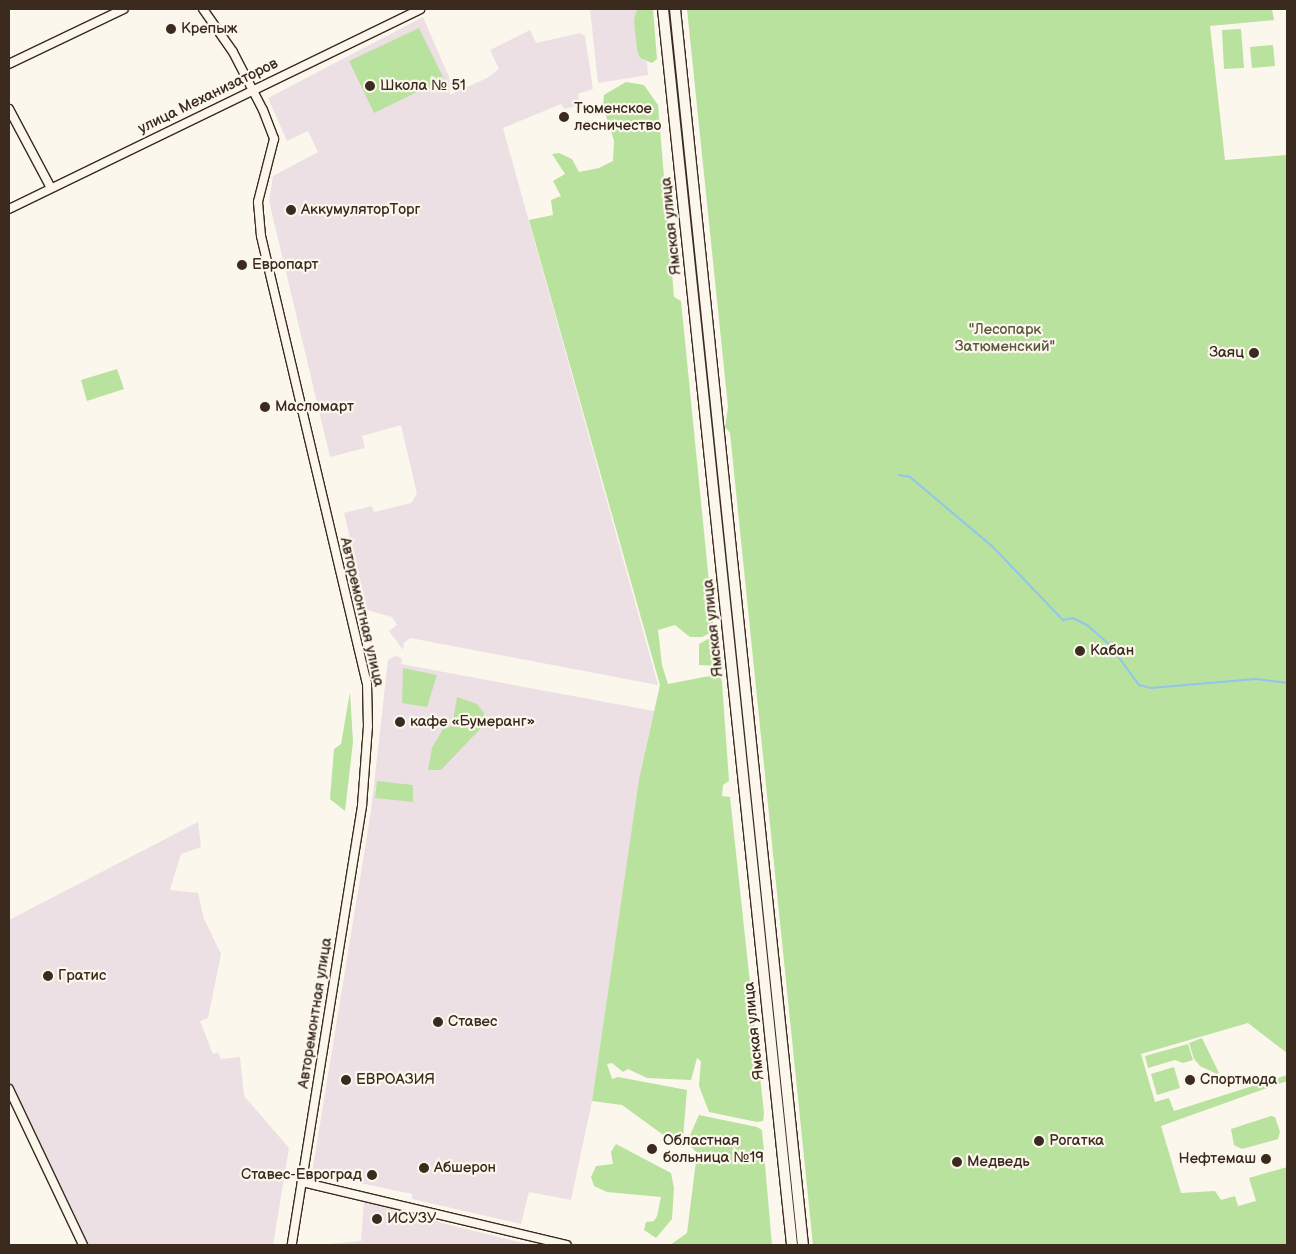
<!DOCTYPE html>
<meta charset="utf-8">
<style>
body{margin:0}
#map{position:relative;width:1296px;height:1254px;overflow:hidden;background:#fbf7ec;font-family:"Balsamiq Sans",sans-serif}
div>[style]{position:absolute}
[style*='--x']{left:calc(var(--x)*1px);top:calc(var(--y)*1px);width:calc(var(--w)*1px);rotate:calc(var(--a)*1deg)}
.built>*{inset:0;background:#ede0e4}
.green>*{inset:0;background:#b9e29e}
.stream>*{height:2px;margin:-1px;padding:0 1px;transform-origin:1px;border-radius:1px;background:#90c5ee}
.roads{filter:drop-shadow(1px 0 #3b2a1e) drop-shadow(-1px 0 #3b2a1e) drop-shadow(0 1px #3b2a1e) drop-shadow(0 -1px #3b2a1e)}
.minor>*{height:8px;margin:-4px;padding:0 4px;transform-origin:4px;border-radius:4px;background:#fbf7ec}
.major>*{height:10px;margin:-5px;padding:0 5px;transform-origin:5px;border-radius:5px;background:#fbf7ec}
.dots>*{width:14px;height:14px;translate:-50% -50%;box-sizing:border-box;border:2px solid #fbf7ec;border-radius:50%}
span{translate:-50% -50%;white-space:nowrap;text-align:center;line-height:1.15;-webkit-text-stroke:4.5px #fbf7ec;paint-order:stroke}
.poi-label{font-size:15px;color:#3b2a1e}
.left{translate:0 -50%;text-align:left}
.right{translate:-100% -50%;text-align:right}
.street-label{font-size:15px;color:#3b2a1e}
.park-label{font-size:15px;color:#5a583e}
.frame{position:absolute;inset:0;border:10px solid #3b2a1e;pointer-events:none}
</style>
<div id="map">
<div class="built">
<div style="clip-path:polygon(590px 9px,637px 9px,640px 58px,647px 62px,648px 75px,598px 83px)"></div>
<div style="clip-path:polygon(423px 17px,449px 77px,450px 95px,487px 78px,499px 69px,490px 50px,530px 30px,536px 43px,580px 33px,585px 36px,593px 89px,578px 94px,580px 105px,564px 109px,561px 104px,503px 128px,658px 685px,410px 638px,404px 643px,403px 650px,389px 631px,397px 625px,392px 617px,367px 610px,344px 513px,372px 506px,374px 512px,411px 503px,417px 494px,401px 425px,362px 436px,365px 448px,330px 457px,269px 201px,273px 176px,318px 152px,308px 131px,287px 141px,268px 98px)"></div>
<div style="clip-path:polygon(395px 656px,402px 658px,401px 664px,654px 711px,639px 779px,592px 1101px,571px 1200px,529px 1192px,521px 1224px,412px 1199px,412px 1194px,312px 1173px,371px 811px,388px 660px)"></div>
<div style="clip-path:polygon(198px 822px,201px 847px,181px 854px,170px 890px,198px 893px,204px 919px,221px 954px,208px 1018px,200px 1021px,213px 1054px,218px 1052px,221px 1059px,240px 1057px,244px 1096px,289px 1148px,273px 1245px,86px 1245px,9px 1084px,9px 920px)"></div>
<div style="clip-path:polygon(364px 1199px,446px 1224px,531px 1245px,319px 1245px,361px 1241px)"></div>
</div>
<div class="green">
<div style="clip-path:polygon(637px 9px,653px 9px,657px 59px,652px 63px,640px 58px,637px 50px,634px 20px)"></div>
<div style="clip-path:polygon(687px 9px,1272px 9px,1274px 20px,1210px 26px,1225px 160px,1287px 155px,1287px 1053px,1248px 1023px,1141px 1054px,1155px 1102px,1169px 1098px,1174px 1111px,1287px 1075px,1287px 1081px,1161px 1126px,1181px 1193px,1215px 1191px,1221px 1200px,1235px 1196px,1238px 1206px,1256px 1201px,1249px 1178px,1287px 1167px,1287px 1245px,813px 1245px,730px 433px,725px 427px,728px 407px)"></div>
<div style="clip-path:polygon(419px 28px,444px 79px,374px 113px,349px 61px)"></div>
<div style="clip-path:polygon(1241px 29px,1244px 68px,1224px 69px,1222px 30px)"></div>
<div style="clip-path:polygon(1273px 45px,1275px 66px,1252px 68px,1250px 47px)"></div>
<div style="clip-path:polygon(626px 82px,644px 85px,658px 105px,674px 297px,681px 301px,713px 622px,712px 632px,702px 637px,690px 637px,675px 625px,658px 630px,662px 665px,668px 684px,720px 674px,722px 682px,729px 781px,723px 785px,722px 796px,730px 797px,764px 1113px,763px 1121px,757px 1122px,709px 1112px,699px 1086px,701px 1061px,697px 1058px,691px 1080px,647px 1078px,628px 1069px,623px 1072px,612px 1063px,607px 1064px,612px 1079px,618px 1077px,687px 1090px,683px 1138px,677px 1145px,622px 1105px,592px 1101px,639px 779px,660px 685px,529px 220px,553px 215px,551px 200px,561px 196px,553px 181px,565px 174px,552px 154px,559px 153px,572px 159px,579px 172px,599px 168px,613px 161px,614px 141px,603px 106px,604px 95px)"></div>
<div style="clip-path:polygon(117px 369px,124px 389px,87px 401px,81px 380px)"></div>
<div style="clip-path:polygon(708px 639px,716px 641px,722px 664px,719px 666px,699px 665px,699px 644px)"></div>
<div style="clip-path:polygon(403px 668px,437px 675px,427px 707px,402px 703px)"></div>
<div style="clip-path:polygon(350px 692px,353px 742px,345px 811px,330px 799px,334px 749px,341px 744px)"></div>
<div style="clip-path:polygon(457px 697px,477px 704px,484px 713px,481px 728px,441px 770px,428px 770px,432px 748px,443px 729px,452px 726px)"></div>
<div style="clip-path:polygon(377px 781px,413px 785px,413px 802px,375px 798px)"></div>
<div style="clip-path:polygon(1202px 1038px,1219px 1073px,1217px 1074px,1200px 1066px,1194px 1059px,1189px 1043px)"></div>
<div style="clip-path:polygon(1188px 1044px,1193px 1060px,1183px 1063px,1175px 1060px,1148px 1068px,1145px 1056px)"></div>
<div style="clip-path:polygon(1174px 1067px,1180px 1088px,1157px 1095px,1151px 1074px)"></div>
<div style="clip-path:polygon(699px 1115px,757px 1127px,762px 1130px,772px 1245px,670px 1245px,687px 1233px,697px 1153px,687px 1142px)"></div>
<div style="clip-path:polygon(1271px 1116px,1275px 1117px,1280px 1132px,1278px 1139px,1242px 1149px,1234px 1145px,1231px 1129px)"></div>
<div style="clip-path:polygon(616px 1144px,671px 1173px,674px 1188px,672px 1219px,656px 1238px,644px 1230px,646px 1222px,654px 1221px,657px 1216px,661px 1197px,607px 1192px,594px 1186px,591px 1177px,596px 1166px,613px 1164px,611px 1152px)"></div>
</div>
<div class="stream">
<div style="--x:899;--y:475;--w:11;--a:10"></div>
<div style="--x:910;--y:477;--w:107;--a:40.1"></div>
<div style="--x:992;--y:546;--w:103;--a:46.2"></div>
<div style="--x:1063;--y:620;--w:10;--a:-11"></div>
<div style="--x:1073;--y:618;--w:16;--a:27"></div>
<div style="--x:1087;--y:625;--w:29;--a:41"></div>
<div style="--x:1109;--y:644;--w:51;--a:53.8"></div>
<div style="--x:1139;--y:685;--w:12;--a:14"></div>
<div style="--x:1151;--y:688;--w:105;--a:-4.9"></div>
<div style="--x:1256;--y:679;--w:31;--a:7"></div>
</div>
<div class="roads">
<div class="minor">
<div style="--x:203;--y:9;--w:52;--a:55.1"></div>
<div style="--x:233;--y:52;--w:65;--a:62.7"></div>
<div style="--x:263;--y:110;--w:31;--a:69"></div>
<div style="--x:274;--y:139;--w:65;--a:104.3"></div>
<div style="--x:258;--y:202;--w:34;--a:85"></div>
<div style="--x:261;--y:236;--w:459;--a:76.7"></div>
<div style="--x:367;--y:683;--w:43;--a:88.7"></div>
<div style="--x:368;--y:726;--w:80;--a:94.3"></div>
<div style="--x:362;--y:806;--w:445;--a:99.1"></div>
<div style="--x:9;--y:64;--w:127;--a:-25.6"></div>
<div style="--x:9;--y:109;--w:89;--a:62"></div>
<div style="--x:9;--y:209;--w:457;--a:-25.9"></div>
<div style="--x:9;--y:1089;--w:173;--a:64.6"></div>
<div style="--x:302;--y:1182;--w:272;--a:13.4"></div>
</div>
<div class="major">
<div style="--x:663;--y:9;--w:1243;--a:84.04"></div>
<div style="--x:675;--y:9;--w:1243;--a:84.09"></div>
</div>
</div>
<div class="dots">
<div style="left:171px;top:29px;background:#3b2a1e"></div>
<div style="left:370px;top:86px;background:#3b2a1e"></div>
<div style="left:564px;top:117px;background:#3b2a1e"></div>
<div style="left:291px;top:210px;background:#3b2a1e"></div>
<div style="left:242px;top:265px;background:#3b2a1e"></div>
<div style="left:1254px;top:353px;background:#3b2a1e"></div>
<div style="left:265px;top:407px;background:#3b2a1e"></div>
<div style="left:1080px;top:651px;background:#3b2a1e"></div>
<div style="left:400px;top:722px;background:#3b2a1e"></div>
<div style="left:48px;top:976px;background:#3b2a1e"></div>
<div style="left:438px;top:1022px;background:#3b2a1e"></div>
<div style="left:346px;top:1080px;background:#3b2a1e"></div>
<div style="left:1190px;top:1080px;background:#3b2a1e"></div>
<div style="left:1039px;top:1141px;background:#3b2a1e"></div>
<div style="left:652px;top:1149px;background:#3b2a1e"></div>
<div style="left:1266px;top:1159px;background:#3b2a1e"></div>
<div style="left:957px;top:1162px;background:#3b2a1e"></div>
<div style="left:424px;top:1168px;background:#3b2a1e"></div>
<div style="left:372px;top:1175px;background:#3b2a1e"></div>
<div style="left:377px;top:1219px;background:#3b2a1e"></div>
</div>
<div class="poi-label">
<span class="left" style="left:181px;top:29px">Крепыж</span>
<span class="left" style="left:380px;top:86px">Школа № 51</span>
<span class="left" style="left:574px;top:117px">Тюменское<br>лесничество</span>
<span class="left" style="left:301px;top:210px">АккумуляторТорг</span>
<span class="left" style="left:252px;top:265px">Европарт</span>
<span class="right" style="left:1244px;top:353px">Заяц</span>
<span class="left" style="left:275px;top:407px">Масломарт</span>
<span class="left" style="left:1090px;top:651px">Кабан</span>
<span class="left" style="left:410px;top:722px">кафе «Бумеранг»</span>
<span class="left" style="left:58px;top:976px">Гратис</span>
<span class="left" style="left:448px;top:1022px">Ставес</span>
<span class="left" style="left:356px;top:1080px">ЕВРОАЗИЯ</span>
<span class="left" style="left:1200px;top:1080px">Спортмода</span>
<span class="left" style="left:663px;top:1149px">Областная<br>больница №19</span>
<span class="left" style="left:1049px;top:1141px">Рогатка</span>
<span class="right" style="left:1256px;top:1159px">Нефтемаш</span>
<span class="left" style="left:967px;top:1162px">Медведь</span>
<span class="left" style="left:434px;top:1168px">Абшерон</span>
<span class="right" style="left:362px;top:1175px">Ставес-Евроград</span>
<span class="left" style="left:387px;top:1219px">ИСУЗУ</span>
</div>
<div class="street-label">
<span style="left:208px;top:96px;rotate:-26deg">улица Механизаторов</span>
<span style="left:671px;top:226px;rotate:-96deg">Ямская улица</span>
<span style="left:362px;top:612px;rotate:77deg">Авторемонтная улица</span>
<span style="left:713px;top:628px;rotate:-96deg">Ямская улица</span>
<span style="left:315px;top:1013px;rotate:-81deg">Авторемонтная улица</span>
<span style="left:754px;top:1031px;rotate:-96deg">Ямская улица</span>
</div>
<div class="park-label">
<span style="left:1005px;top:338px">"Лесопарк<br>Затюменский"</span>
</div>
<div class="frame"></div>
</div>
